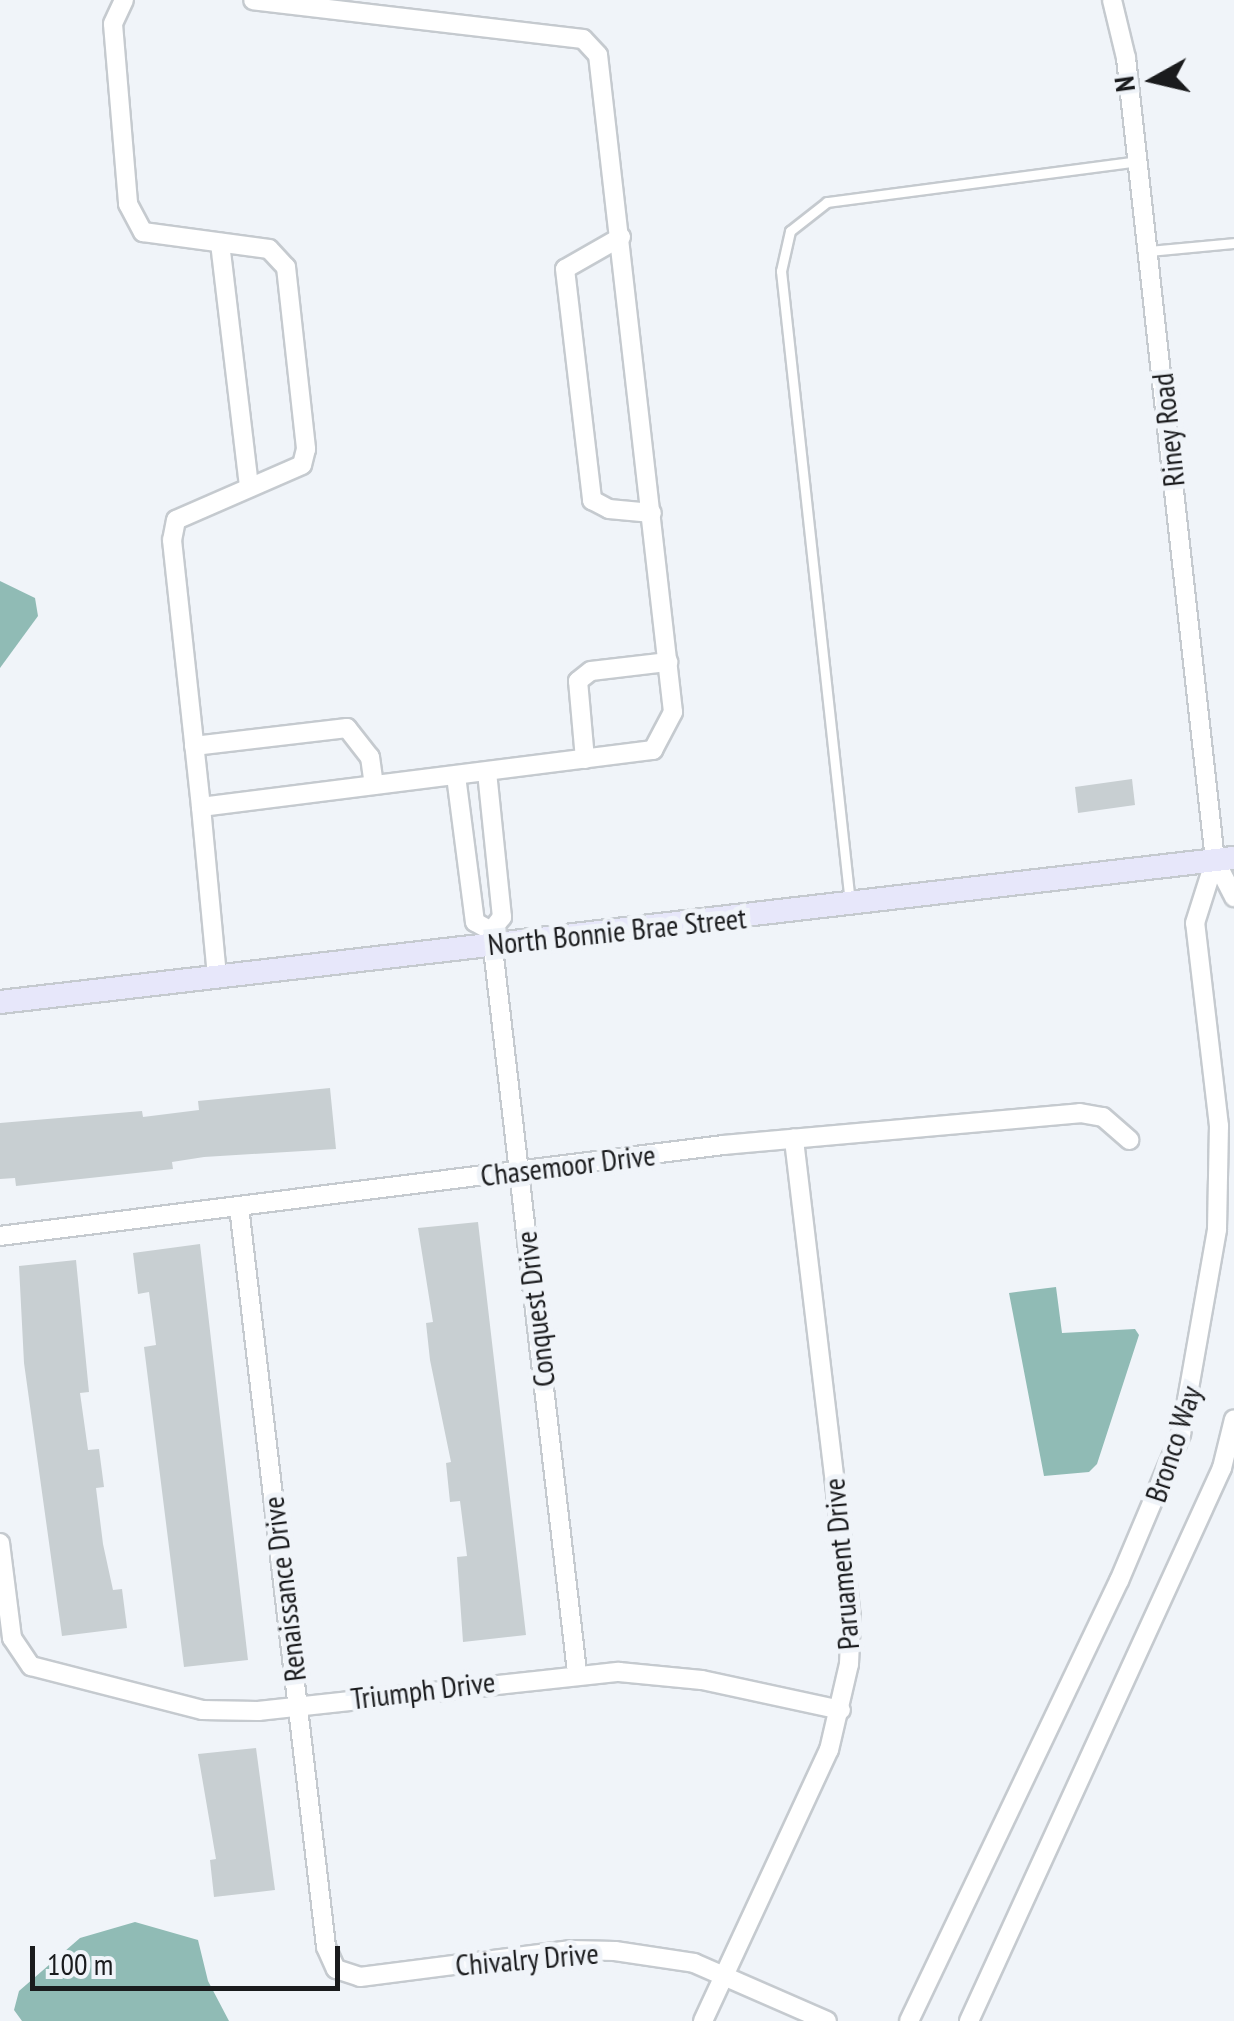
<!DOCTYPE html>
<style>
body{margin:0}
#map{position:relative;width:1234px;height:2021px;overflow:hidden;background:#f0f4f9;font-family:"PT Sans Narrow",sans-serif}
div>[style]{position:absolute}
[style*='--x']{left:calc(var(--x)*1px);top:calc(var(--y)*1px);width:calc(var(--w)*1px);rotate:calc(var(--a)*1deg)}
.water>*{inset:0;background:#90bbb5}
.building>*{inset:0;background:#c8cfd2}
.roads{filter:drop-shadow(2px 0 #c5cacf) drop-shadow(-2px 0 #c5cacf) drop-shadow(0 2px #c5cacf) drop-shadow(0 -2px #c5cacf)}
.service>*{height:9px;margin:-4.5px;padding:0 4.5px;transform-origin:4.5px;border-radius:4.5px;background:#fff}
.minor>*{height:18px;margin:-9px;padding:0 9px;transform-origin:9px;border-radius:9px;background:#fff}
.secondary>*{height:22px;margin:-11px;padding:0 11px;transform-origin:11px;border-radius:11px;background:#e7e7fa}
span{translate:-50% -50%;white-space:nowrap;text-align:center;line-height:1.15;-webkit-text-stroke:10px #f0f4f9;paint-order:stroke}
.street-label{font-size:30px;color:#1a1b1d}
.north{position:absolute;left:1104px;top:30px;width:100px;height:100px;-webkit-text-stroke:8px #f0f4f9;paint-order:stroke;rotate:262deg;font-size:28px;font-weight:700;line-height:40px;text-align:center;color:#1a1b1d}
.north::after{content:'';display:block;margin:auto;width:35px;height:45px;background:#1a1b1d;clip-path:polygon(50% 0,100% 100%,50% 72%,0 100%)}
.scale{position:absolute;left:30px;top:1946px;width:310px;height:45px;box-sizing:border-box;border:5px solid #1a1b1d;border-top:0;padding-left:12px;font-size:30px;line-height:35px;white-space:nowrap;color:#1a1b1d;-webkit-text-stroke:8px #f0f4f9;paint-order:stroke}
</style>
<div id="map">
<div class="water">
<div style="clip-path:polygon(0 581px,35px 598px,38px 616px,0 668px)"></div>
<div style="clip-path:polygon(1056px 1287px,1062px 1333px,1135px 1329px,1139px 1335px,1097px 1464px,1089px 1472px,1044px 1476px,1009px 1293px)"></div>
<div style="clip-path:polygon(135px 1922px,198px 1940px,208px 1981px,229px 2021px,22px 2021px,14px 2010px,19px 1991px,80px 1938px)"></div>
</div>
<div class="building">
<div style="clip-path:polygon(1132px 779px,1135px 805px,1078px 813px,1075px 787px)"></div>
<div style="clip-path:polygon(330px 1088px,336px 1149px,204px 1157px,172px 1162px,173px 1169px,16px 1186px,15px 1178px,0 1179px,0 1123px,142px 1111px,143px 1117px,199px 1110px,198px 1101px)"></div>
<div style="clip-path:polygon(478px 1222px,526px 1635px,463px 1642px,457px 1557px,467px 1556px,460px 1501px,450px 1502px,446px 1463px,451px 1462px,430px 1360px,426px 1323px,433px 1322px,418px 1228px)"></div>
<div style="clip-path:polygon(200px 1244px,248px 1660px,184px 1667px,144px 1347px,156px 1345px,149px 1292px,138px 1294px,133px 1253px)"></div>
<div style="clip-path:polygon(76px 1260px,89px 1392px,80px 1393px,88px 1450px,99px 1449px,104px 1487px,96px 1488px,103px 1544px,113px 1590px,122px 1589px,127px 1628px,62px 1636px,24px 1363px,19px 1266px)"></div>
<div style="clip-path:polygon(256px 1748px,275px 1890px,214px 1897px,210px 1860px,216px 1859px,198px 1754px)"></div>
</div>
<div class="roads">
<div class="service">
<div style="--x:1148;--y:251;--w:86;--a:-5.3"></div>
<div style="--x:850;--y:903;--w:636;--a:-96.23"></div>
<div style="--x:781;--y:271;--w:41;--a:-77.3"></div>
<div style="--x:790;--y:231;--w:47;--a:-38.1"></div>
<div style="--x:827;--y:202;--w:314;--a:-7.5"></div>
</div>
<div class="minor">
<div style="--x:124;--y:0;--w:26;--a:115"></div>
<div style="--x:113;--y:24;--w:181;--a:85.2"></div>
<div style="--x:128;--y:204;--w:32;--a:62"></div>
<div style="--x:143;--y:232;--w:127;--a:7.7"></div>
<div style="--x:269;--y:249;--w:25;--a:47"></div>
<div style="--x:286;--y:267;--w:183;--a:83.7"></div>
<div style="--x:306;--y:449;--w:16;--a:104"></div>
<div style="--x:302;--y:465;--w:137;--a:156.4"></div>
<div style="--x:176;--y:520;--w:20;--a:101"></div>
<div style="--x:172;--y:540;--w:269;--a:83.8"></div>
<div style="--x:201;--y:807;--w:456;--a:-7.2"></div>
<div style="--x:653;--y:750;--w:43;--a:-62.2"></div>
<div style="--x:673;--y:712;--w:661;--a:-96.51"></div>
<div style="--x:598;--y:55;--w:22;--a:-133"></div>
<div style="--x:583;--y:39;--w:332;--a:-173.3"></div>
<div style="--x:1112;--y:0;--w:60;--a:76.4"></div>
<div style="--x:1126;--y:58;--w:807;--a:83.67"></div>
<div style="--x:1215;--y:860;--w:42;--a:62.8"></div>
<div style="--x:621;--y:237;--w:64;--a:150.3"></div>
<div style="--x:565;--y:269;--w:233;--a:83.3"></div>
<div style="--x:592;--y:500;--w:19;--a:28"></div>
<div style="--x:609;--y:509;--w:43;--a:5.3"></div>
<div style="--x:220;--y:243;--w:246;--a:83.2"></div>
<div style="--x:194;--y:746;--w:154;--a:-6.7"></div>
<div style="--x:347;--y:728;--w:37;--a:52"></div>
<div style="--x:370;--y:757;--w:28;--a:82"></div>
<div style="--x:585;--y:759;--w:78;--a:-95.1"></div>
<div style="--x:578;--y:681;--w:16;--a:-38"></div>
<div style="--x:591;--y:671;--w:78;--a:-6.7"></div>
<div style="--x:487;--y:772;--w:146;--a:84.1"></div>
<div style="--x:502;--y:917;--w:18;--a:128"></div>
<div style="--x:491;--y:931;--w:746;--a:83.38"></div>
<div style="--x:456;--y:776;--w:147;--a:82.6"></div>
<div style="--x:475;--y:922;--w:18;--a:29"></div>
<div style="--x:201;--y:807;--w:170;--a:84.6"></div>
<div style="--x:239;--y:1207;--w:745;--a:83.29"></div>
<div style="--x:326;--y:1947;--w:24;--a:66"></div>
<div style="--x:336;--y:1969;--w:25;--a:18"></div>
<div style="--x:360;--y:1977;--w:213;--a:-7.3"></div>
<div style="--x:571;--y:1950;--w:44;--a:1.3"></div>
<div style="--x:615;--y:1951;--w:80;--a:8.6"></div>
<div style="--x:694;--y:1963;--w:145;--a:23.6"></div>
<div style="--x:0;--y:1236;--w:729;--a:-7.17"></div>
<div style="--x:723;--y:1145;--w:358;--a:-5.1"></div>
<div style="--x:1080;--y:1113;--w:23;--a:10"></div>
<div style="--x:1103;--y:1117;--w:35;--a:41"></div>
<div style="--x:0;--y:1543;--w:96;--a:82.8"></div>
<div style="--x:12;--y:1638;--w:34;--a:56"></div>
<div style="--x:31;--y:1666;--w:177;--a:14.4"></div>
<div style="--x:202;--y:1710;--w:56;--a:1"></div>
<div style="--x:258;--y:1711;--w:363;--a:-6.2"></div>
<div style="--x:619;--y:1672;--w:83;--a:5.5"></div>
<div style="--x:702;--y:1680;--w:142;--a:12.2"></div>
<div style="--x:703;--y:2021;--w:299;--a:-65.1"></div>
<div style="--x:829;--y:1750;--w:88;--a:-76.9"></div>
<div style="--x:849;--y:1664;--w:46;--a:-87.5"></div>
<div style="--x:851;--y:1618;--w:483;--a:-96.8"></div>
<div style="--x:909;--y:2021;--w:488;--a:-64.5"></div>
<div style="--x:1119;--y:1581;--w:160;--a:-67.1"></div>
<div style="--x:1181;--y:1434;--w:208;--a:-80"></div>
<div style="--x:1217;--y:1229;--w:103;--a:-88.9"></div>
<div style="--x:1219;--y:1126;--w:204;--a:-96.7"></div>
<div style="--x:1195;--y:923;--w:66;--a:-72.4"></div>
<div style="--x:969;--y:2021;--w:608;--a:-65.42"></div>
<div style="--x:1222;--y:1468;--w:50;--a:-76.2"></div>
</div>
<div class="secondary">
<div style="--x:0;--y:1002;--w:1242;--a:-6.66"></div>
</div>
</div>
<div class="street-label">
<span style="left:1168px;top:430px;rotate:-96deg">Riney Road</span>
<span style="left:617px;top:931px;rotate:-6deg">North Bonnie Brae Street</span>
<span style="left:568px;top:1165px;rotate:-7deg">Chasemoor Drive</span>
<span style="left:535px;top:1309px;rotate:-97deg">Conquest Drive</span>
<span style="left:1173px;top:1444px;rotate:-72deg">Bronco Way</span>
<span style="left:841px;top:1564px;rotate:-95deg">Paruament Drive</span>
<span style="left:284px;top:1589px;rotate:-97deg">Renaissance Drive</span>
<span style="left:423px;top:1690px;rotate:-7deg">Triumph Drive</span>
<span style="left:527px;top:1959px;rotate:-5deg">Chivalry Drive</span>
</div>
<div class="north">N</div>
<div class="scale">100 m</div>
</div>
